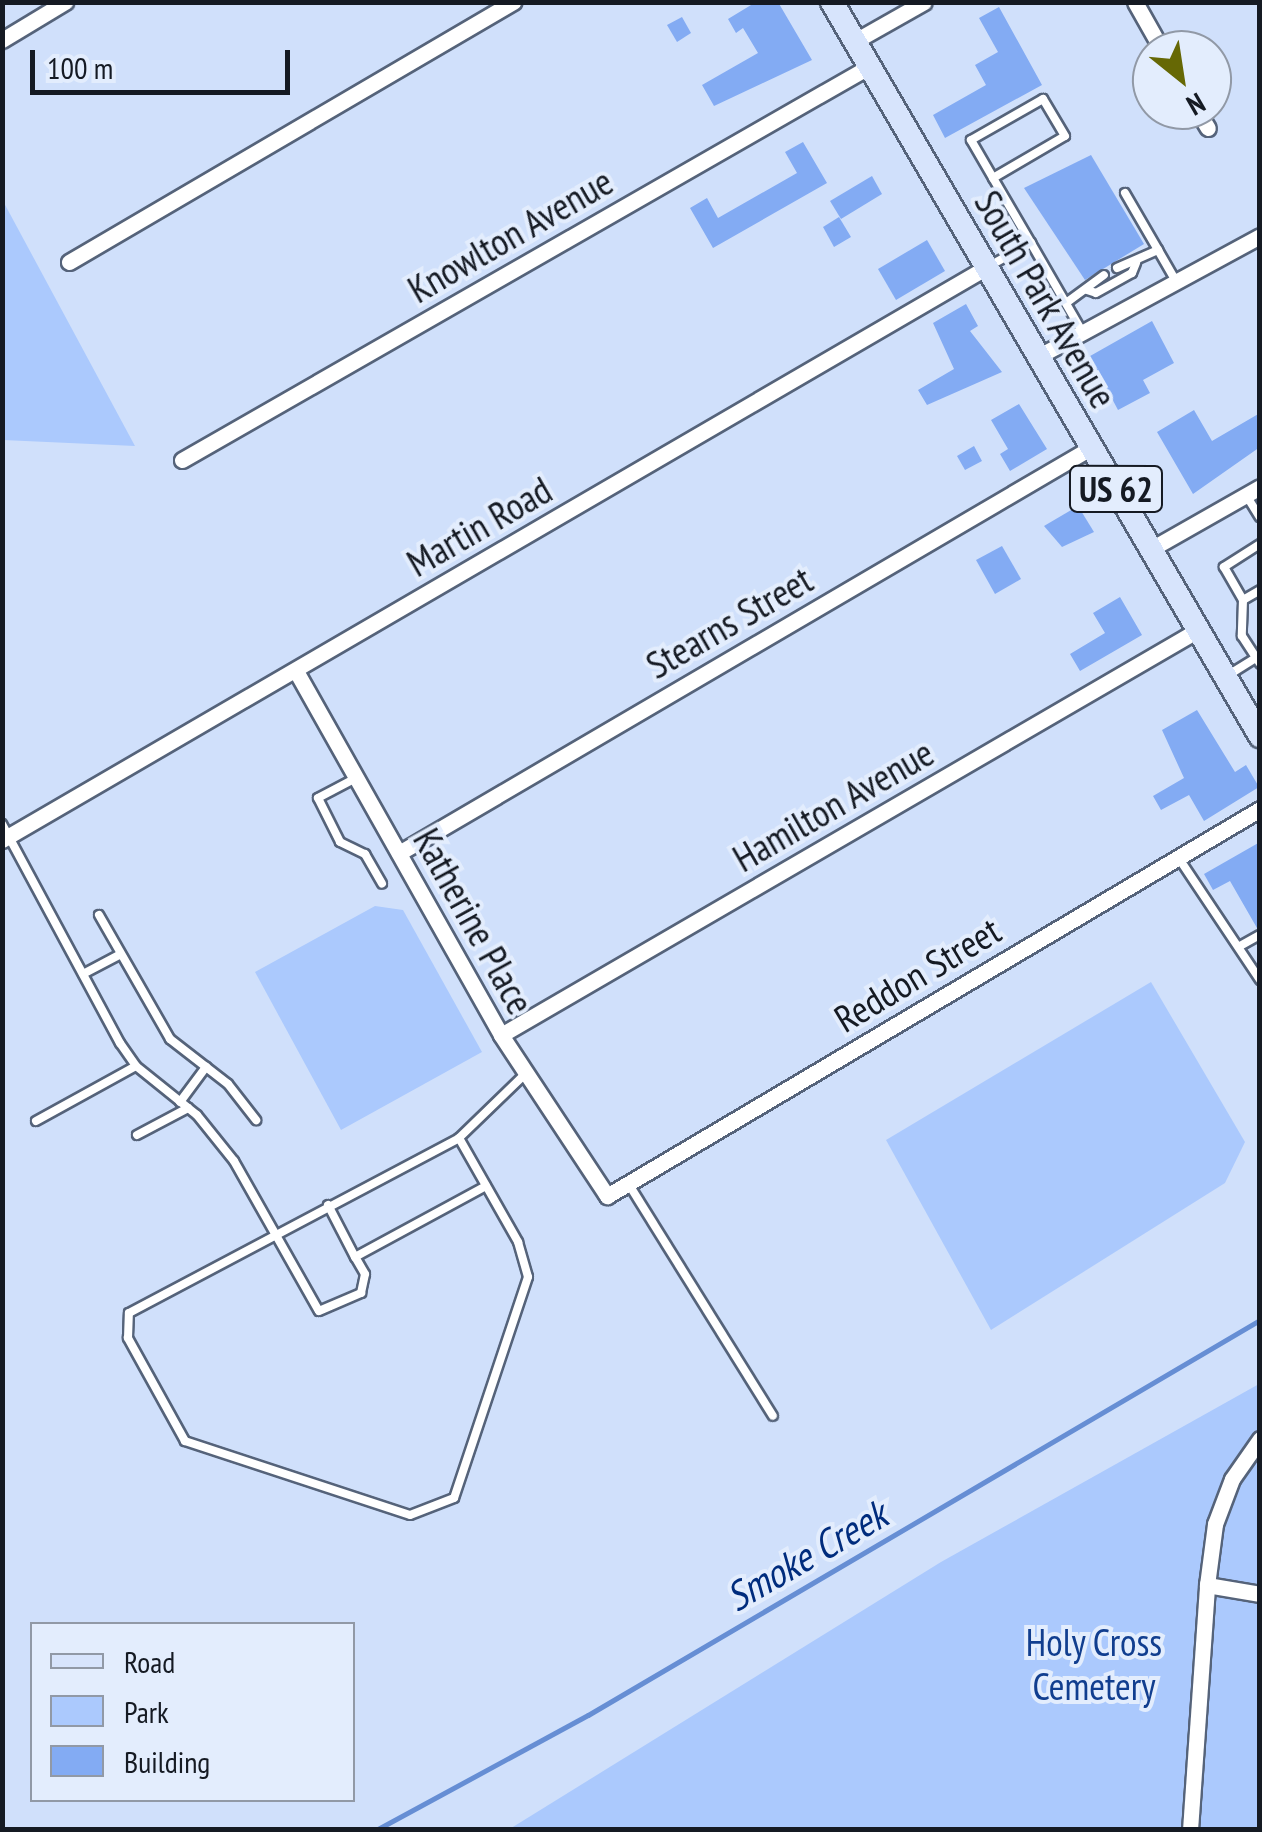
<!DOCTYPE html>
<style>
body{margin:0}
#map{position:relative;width:1262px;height:1832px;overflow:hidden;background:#d0e0fb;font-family:"PT Sans Narrow",sans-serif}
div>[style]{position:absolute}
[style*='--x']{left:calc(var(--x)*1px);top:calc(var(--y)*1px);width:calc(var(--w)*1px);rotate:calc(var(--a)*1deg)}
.green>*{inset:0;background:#abc9fd}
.stream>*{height:5px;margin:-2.5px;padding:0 2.5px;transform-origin:2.5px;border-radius:2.5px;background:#668ed4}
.building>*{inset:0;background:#83abf3}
.roads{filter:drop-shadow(2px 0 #55637a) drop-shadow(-2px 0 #55637a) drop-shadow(0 2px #55637a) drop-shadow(0 -2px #55637a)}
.service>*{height:8px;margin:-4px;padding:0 4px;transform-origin:4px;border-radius:4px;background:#fff}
.minor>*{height:15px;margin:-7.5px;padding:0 7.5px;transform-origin:7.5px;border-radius:7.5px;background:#fff}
.primary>*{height:22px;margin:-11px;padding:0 11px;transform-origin:11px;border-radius:11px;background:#d7e4fc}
span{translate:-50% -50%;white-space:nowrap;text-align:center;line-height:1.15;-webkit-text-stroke:8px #e3edfd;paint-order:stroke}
.shield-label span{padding:2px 8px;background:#e3edfd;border:2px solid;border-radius:8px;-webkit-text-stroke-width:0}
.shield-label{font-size:35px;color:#151a23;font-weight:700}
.street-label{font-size:38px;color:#151a23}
.park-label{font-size:38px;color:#113e8f}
.water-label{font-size:40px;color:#002c7d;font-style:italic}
.frame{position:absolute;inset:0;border:5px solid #151a23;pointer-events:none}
.legend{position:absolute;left:30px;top:1622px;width:325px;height:180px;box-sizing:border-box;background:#e3edfd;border:2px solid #9199a6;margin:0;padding:12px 18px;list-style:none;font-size:30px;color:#151a23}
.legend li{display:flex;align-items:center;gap:20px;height:50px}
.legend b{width:50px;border:2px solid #9199a6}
.north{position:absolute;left:1132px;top:30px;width:100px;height:100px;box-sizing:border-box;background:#e3edfd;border:2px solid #9199a6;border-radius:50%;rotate:150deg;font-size:28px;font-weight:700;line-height:40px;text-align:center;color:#151a23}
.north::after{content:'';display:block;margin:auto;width:35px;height:45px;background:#666805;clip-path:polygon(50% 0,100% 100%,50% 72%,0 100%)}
.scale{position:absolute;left:30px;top:50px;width:260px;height:45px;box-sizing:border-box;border:5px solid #151a23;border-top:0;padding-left:12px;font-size:30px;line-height:35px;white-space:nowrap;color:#151a23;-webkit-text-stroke:8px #e3edfd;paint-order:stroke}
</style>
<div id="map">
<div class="green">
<div style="clip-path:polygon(2px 201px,3px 201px,135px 446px,3px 440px)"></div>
<div style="clip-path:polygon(375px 906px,403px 910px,482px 1052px,341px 1130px,255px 972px)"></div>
<div style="clip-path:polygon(1151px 982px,1245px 1142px,1225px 1183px,991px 1330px,886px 1140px)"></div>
<div style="clip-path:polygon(1259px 1384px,1259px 1829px,508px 1830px,941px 1562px)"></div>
</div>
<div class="stream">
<div style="--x:376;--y:1830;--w:241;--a:-28.5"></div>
<div style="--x:588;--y:1715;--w:779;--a:-30.45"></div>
</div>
<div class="building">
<div style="clip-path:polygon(756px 2px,778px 2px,812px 60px,714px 106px,702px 85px,758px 53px,743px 28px,736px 33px,728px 19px)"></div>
<div style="clip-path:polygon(999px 7px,1042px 85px,945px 138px,933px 115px,986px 85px,975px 65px,998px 52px,979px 18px)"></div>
<div style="clip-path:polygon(682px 17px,691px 33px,677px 42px,667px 25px)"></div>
<div style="clip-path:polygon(803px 142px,827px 183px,713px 248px,690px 208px,707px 198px,718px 218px,797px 173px,785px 152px)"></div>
<div style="clip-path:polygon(1091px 155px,1144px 244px,1085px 280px,1024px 188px)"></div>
<div style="clip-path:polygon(872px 176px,882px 194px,841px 219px,830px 201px)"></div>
<div style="clip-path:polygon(839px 217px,851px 237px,834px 247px,823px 227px)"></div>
<div style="clip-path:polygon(927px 240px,945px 271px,896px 300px,878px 269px)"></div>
<div style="clip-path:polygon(966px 304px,978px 326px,970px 331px,1002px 372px,927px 405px,918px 390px,954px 369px,933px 323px)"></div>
<div style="clip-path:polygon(1152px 321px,1174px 363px,1143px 380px,1150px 393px,1118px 410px,1101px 378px,1088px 385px,1076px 364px)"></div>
<div style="clip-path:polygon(1019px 404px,1047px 449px,1010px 471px,1000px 454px,1008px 449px,991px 420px)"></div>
<div style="clip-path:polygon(1194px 410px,1212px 441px,1260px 413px,1260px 447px,1193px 494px,1157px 432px)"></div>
<div style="clip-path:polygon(974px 446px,982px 461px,965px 470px,957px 456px)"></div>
<div style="clip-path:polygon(1078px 506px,1094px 532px,1062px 547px,1044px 526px)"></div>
<div style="clip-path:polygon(1002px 546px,1021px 579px,995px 594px,976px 560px)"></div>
<div style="clip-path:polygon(1120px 597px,1142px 635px,1080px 671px,1070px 654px,1105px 633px,1093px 613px)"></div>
<div style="clip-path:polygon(1197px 710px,1235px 772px,1246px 765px,1259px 787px,1204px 821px,1189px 795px,1161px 810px,1153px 796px,1184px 778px,1162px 730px)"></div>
<div style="clip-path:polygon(1260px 842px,1260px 928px,1257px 928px,1230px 881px,1213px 890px,1204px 874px)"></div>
</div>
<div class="roads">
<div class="service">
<div style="--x:993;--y:178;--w:83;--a:-30.3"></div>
<div style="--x:1065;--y:136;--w:43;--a:-120.7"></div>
<div style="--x:1043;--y:99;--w:83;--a:150.3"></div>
<div style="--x:971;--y:140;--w:44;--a:59.9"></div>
<div style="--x:993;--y:178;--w:75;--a:59.7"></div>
<div style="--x:1031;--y:243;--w:104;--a:60"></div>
<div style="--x:1125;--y:193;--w:66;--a:59.9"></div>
<div style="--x:991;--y:265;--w:46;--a:-28.8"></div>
<div style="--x:1117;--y:268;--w:45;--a:-23.7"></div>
<div style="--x:1158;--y:250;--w:34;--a:60"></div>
<div style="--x:1087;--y:290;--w:9;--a:18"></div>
<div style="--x:1096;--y:293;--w:41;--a:-29.1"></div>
<div style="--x:1132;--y:273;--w:11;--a:-68"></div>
<div style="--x:1066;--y:303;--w:47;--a:-36.4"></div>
<div style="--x:1246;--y:495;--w:26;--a:58"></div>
<div style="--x:1260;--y:544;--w:43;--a:147.4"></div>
<div style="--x:1224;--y:567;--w:38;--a:60"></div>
<div style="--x:1243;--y:600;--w:20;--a:-30"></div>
<div style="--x:1243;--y:600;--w:36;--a:92"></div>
<div style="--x:1242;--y:636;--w:33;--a:57"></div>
<div style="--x:1230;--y:674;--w:31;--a:-32"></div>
<div style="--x:356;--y:778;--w:43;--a:152.2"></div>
<div style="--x:318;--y:798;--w:49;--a:63.4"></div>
<div style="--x:340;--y:842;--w:28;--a:26"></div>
<div style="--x:365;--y:854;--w:34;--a:60"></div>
<div style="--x:2;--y:824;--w:249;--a:61.7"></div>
<div style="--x:120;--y:1043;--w:28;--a:55"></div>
<div style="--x:136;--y:1066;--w:78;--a:38.8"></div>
<div style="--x:197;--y:1115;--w:59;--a:51.2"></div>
<div style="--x:234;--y:1161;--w:172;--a:60.5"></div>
<div style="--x:319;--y:1311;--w:46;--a:-23.2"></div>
<div style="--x:361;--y:1293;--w:19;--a:-78"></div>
<div style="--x:365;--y:1274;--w:20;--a:-120"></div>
<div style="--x:1178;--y:857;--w:148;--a:56.3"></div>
<div style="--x:99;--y:915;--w:143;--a:60.2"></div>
<div style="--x:170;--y:1039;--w:73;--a:37.8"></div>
<div style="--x:228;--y:1084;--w:46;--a:52.1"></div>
<div style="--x:1240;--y:946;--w:23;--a:-29"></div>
<div style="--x:83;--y:974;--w:41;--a:-27.8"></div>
<div style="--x:180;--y:1102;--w:44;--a:-53.4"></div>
<div style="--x:36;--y:1121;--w:114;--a:-28.8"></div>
<div style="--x:137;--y:1135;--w:58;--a:-27.9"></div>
<div style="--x:459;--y:1138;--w:120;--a:60.4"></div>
<div style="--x:518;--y:1242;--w:36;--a:74"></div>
<div style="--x:528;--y:1277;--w:233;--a:108.5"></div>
<div style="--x:454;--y:1498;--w:47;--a:158.9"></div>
<div style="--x:410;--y:1515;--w:237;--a:-161.8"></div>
<div style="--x:185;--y:1441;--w:118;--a:-119"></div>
<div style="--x:128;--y:1338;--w:25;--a:-88"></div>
<div style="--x:129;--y:1313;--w:374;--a:-27.9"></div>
<div style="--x:459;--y:1138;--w:93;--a:-44.1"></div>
<div style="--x:628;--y:1183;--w:274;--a:58.1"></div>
<div style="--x:328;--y:1205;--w:59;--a:62.6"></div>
<div style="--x:355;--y:1257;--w:149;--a:-28.5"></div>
</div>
<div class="minor">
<div style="--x:1135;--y:2;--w:55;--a:60.6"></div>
<div style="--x:2;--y:40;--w:74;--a:-31.1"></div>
<div style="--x:855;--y:41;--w:79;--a:-29.5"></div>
<div style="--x:1197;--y:110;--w:21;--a:59"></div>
<div style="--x:69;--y:262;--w:515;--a:-30.35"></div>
<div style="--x:1039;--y:356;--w:251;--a:-28.5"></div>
<div style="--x:182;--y:460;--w:793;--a:-29.8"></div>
<div style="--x:1151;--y:549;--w:125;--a:-29.6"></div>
<div style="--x:296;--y:671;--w:418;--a:60.6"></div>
<div style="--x:501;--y:1035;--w:193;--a:56.6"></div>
<div style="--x:607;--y:1196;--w:759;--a:-30.65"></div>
<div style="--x:2;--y:840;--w:1140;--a:-30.19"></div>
<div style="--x:399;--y:853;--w:803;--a:-30.36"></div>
<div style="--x:501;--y:1035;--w:806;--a:-30.16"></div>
<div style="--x:1207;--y:1585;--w:62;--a:-82.5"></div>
<div style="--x:1215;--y:1524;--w:48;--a:-69.3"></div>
<div style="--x:1232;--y:1479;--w:49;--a:-55"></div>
<div style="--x:1190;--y:1830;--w:246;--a:-86"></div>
<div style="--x:1207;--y:1585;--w:54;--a:9.6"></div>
</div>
<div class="primary">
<div style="--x:832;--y:2;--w:850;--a:59.75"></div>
</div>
</div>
<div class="shield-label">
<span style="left:1116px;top:489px">US 62</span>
</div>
<div class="street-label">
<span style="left:510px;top:235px;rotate:-30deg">Knowlton Avenue</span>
<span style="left:1046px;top:299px;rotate:60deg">South Park Avenue</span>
<span style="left:479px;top:526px;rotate:-30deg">Martin Road</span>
<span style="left:729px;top:622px;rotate:-30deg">Stearns Street</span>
<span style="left:833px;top:805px;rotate:-30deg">Hamilton Avenue</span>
<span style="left:474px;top:921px;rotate:61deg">Katherine Place</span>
<span style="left:917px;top:974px;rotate:-31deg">Reddon Street</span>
</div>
<div class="park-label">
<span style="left:1094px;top:1664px">Holy Cross<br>Cemetery</span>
</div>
<div class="water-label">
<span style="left:806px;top:1555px;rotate:-30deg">Smoke Creek</span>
</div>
<div class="frame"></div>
<ul class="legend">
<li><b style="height:12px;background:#d7e4fc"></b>Road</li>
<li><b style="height:28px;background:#abc9fd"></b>Park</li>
<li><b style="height:28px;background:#83abf3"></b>Building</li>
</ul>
<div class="north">N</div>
<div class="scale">100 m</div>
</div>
